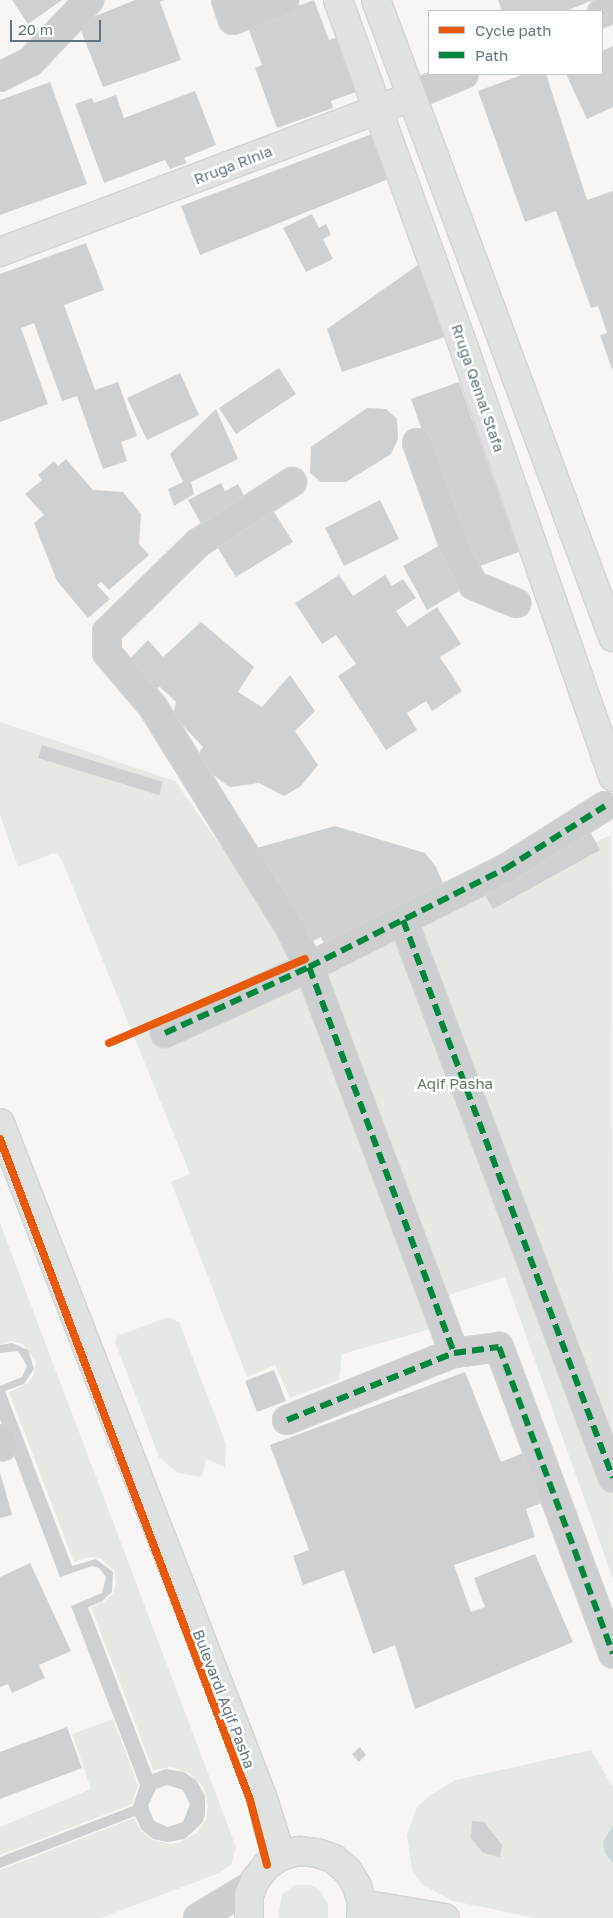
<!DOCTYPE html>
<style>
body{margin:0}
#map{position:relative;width:613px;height:1918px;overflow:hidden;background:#f7f6f5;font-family:"Golos Text",sans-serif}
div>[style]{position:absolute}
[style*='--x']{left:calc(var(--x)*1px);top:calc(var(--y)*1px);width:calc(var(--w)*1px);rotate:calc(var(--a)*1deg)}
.green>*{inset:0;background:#e6e9e3}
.water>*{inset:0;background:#ccd6d8}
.building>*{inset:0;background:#cfd0d1}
.roads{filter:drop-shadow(1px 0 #d3d3d3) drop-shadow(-1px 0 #d3d3d3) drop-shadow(0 1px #d3d3d3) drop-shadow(0 -1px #d3d3d3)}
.minor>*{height:28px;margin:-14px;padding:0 14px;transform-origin:14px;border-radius:14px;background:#cccecf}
.major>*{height:28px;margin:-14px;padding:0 14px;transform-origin:14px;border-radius:14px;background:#e0e1e1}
.quiet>*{height:6px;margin-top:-3px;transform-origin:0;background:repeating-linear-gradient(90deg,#00873e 0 12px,transparent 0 18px)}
.cycleway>*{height:8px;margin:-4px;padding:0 4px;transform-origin:4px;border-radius:4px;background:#e8590c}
span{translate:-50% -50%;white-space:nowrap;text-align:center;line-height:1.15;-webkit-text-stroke:5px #fff;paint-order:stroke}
.street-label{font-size:15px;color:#617581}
.park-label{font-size:15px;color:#667861}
.legend{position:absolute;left:428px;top:10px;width:175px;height:65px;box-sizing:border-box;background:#fff;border:1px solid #c0c8cd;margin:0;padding:6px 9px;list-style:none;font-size:15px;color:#617581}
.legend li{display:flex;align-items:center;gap:10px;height:25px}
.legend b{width:25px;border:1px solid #c0c8cd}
.scale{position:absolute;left:10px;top:20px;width:91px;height:22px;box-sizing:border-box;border:2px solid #617581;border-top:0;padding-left:6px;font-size:15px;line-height:18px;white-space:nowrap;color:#617581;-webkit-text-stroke:4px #fff;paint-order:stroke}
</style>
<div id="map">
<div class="green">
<div style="clip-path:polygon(0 722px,175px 781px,286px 939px,304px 977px,611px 835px,613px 1579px,505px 1277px,430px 1301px,438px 1327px,342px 1354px,339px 1380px,290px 1398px,275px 1365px,247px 1377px,171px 1182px,190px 1174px,61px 858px,54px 853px,18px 867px,0 815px)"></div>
<div style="clip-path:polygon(0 1223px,236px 1847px,231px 1865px,219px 1873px,101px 1918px,0 1918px,0 1870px,134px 1818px,141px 1831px,153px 1840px,171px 1844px,181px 1842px,198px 1832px,206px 1819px,208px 1805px,203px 1786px,189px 1773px,171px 1767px,153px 1770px,91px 1607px,105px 1601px,113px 1593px,116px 1582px,114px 1571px,100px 1558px,89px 1557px,74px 1562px,9px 1392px,28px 1383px,33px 1376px,36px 1362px,23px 1344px,12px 1341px,0 1344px)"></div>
<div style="clip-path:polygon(168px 1317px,179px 1322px,226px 1444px,225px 1467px,206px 1459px,202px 1477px,178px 1473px,159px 1457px,115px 1342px,117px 1336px)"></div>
<div style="clip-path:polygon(113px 1719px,138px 1785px,132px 1804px,0 1855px,0 1827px,91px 1789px,72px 1734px)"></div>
<div style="clip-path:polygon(591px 1750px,613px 1787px,613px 1918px,535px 1918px,453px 1901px,422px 1884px,412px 1870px,407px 1835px,417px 1807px,430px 1795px,456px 1780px)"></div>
<div style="clip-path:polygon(295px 1885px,311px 1885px,319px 1889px,328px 1904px,328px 1918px,278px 1918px,282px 1894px)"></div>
</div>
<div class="water">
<div style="clip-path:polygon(613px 1825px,613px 1863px,605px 1853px,603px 1842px)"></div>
</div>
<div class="building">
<div style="clip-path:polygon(12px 0,62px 0,28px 24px)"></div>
<div style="clip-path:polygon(135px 0,164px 0,160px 2px,181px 60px,103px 87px,78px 23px)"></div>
<div style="clip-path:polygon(314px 0,329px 40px,347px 34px,367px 88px,331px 101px,333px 108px,277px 128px,255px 68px,262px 65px,247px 25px)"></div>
<div style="clip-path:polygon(498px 0,593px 0,566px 11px,502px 11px)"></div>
<div style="clip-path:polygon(613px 46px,613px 107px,587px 119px,566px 74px,602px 74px,602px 51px)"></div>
<div style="clip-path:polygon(524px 74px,546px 74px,587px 200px,613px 191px,613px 372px,600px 335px,607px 333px,598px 306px,591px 308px,556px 211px,525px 222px,478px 91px)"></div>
<div style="clip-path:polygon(50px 82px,87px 184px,0 215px,0 100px)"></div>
<div style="clip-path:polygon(195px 91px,216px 145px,184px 158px,187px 163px,170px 169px,165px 160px,104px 183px,75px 104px,92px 98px,94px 103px,116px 95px,124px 118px)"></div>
<div style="clip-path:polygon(372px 134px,391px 178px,200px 255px,181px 206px)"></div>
<div style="clip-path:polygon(312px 214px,319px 228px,326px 224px,331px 235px,323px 239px,333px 259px,306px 272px,283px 228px)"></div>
<div style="clip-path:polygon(86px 243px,104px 290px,64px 305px,95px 390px,118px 382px,137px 436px,121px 442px,127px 461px,103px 469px,77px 396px,62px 401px,34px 323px,21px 328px,48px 404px,0 422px,0 274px)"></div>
<div style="clip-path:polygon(418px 265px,445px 337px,342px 372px,327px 329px)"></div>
<div style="clip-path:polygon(279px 368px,296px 394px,236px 434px,219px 408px)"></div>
<div style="clip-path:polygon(180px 373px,199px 415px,147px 440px,127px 398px)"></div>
<div style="clip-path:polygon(459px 382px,519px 552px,471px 569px,411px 399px)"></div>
<div style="clip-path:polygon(367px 408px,386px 409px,397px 419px,398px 439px,391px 454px,346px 482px,321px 482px,310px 473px,311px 447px)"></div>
<div style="clip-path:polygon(216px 409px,238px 459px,191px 482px,194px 494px,174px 506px,168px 489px,183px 482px,170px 454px)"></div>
<div style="clip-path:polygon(66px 459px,93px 490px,123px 492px,141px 514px,139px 544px,149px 555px,109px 590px,101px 582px,97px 585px,110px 599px,88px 618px,57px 581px,34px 523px,44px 515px,25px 494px,42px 480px,38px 475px,54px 461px,58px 466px)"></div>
<div style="clip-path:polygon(221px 483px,225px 491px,238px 484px,249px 505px,204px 529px,188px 500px)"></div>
<div style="clip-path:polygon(380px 500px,399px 539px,344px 566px,325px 528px)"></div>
<div style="clip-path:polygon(269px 504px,293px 542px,236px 577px,212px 539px)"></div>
<div style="clip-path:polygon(442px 544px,466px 587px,427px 610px,403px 566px)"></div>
<div style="clip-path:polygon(339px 575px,353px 596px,385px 575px,392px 586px,403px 579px,416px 598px,396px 611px,407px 627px,437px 607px,461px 644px,440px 657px,462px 691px,432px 711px,426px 701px,407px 713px,417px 730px,386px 750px,338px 676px,356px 664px,336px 635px,322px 644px,295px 603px)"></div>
<div style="clip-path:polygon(201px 622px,254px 667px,238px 692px,262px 707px,290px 675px,315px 711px,295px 731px,318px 765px,301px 786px,284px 796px,259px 783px,230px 787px,194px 762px,203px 747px,173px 715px,176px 702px,160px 687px,144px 693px,122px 667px,148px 640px,163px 657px)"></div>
<div style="clip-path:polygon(42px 745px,163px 782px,159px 795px,38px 758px)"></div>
<div style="clip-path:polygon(335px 826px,425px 853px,436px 867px,445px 888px,324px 944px,321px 937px,311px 942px,250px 850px)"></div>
<div style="clip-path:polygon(591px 833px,600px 850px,493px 909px,484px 893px)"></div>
<div style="clip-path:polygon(evenodd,12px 1343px,28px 1350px,34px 1369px,24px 1384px,5px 1391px,72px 1566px,96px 1559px,113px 1572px,112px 1592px,101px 1602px,88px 1607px,152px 1774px,166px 1769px,184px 1772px,196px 1780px,205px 1796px,205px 1815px,202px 1823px,185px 1839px,167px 1842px,153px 1839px,142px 1830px,135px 1816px,0 1868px,0 1857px,133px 1806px,140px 1785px,71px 1606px,102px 1593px,106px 1577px,99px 1568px,92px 1566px,60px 1577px,0 1419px,0 1386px,22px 1377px,27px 1366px,18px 1351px,0 1353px,0 1345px,12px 1343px,167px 1785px,183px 1790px,190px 1804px,183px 1822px,168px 1827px,154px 1821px,148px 1806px,156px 1789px,167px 1785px)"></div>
<div style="clip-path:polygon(274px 1370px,286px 1401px,257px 1412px,245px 1381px)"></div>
<div style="clip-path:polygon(465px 1372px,501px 1462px,528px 1451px,547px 1501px,526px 1509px,535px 1537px,454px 1565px,471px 1612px,485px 1607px,474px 1578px,535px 1554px,573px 1642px,415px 1709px,395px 1645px,373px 1654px,344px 1570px,303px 1585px,293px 1556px,309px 1550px,270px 1445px)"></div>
<div style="clip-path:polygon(0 1472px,12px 1515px,0 1518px)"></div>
<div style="clip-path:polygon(30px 1563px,71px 1651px,39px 1665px,45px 1678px,12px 1693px,8px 1684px,0 1687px,0 1577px)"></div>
<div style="clip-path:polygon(67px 1727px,82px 1768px,0 1799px,0 1752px)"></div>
<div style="clip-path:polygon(360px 1747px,366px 1755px,359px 1762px,352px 1754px)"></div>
<div style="clip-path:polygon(472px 1821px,484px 1822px,502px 1845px,500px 1857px,483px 1853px,471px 1838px)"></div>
</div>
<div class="roads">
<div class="minor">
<div style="--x:226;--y:0;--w:21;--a:71"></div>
<div style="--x:233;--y:20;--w:55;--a:-21.4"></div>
<div style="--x:602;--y:13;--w:12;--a:-24"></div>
<div style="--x:0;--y:77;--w:34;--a:-27"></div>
<div style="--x:30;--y:62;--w:86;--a:-46.4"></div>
<div style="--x:413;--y:95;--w:55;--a:-22.4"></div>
<div style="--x:417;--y:443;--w:115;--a:70.1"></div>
<div style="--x:456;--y:551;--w:38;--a:63"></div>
<div style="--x:473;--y:585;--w:47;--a:22.7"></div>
<div style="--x:292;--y:482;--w:112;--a:147"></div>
<div style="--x:198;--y:543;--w:127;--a:135.6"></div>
<div style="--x:107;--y:632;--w:21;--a:90"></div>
<div style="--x:107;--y:653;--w:71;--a:49.6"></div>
<div style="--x:153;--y:707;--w:262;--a:58.2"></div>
<div style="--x:291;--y:930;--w:41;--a:64.1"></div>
<div style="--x:309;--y:967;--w:412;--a:69.4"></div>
<div style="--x:403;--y:920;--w:596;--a:69.38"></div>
<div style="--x:165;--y:1033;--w:158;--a:-24.6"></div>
<div style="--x:309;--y:967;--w:219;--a:-26.6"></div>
<div style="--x:505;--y:869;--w:118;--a:-32.2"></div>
<div style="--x:287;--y:1420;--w:180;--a:-21.9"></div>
<div style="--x:454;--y:1353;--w:45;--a:-7.6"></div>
<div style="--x:499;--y:1347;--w:327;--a:69.6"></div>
<div style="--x:0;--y:1439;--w:8;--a:67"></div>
<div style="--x:198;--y:1918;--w:62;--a:-31.1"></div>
</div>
<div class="major">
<div style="--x:338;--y:0;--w:376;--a:70.1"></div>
<div style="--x:466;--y:354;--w:448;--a:70.8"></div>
<div style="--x:376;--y:0;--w:680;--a:69.59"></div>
<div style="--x:0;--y:252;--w:423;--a:-20.7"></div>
<div style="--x:0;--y:1123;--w:722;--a:68.73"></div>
<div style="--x:262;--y:1796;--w:63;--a:72.4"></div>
<div style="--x:362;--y:1904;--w:84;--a:9.6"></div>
<div style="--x:249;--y:1918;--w:23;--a:-90"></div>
<div style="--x:249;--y:1895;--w:16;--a:-68"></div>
<div style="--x:255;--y:1880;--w:19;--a:-51"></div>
<div style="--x:267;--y:1865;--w:17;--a:-33"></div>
<div style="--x:281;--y:1856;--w:19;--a:-16"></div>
<div style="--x:299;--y:1851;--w:18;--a:6"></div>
<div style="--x:317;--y:1853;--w:18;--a:19"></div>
<div style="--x:334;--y:1859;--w:18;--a:41"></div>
<div style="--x:348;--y:1871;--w:17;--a:59"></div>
<div style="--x:357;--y:1886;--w:19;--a:74"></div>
<div style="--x:362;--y:1904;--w:14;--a:94"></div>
</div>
</div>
<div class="quiet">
<div style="--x:403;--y:920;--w:596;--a:69.38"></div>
<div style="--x:309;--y:967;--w:412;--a:69.4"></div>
<div style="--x:165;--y:1033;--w:158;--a:-24.6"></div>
<div style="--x:309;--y:967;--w:219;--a:-26.6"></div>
<div style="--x:505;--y:869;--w:118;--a:-32.2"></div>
<div style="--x:287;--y:1420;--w:180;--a:-21.9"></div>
<div style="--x:454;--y:1353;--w:45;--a:-7.6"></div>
<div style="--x:499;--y:1347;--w:327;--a:69.6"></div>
</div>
<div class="cycleway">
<div style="--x:109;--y:1043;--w:213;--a:-23.2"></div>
<div style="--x:0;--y:1139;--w:707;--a:69.28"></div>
<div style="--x:250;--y:1800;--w:67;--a:75.3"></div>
</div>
<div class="street-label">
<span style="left:233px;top:165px;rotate:-21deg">Rruga Rinia</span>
<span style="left:478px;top:388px;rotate:71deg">Rruga Qemal Stafa</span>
<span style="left:224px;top:1699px;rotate:69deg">Bulevardi Aqif Pasha</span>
</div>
<div class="park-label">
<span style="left:455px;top:1084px">Aqif Pasha</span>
</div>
<ul class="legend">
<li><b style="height:6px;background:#e8590c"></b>Cycle path</li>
<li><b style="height:6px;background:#00873e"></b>Path</li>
</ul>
<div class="scale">20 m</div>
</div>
